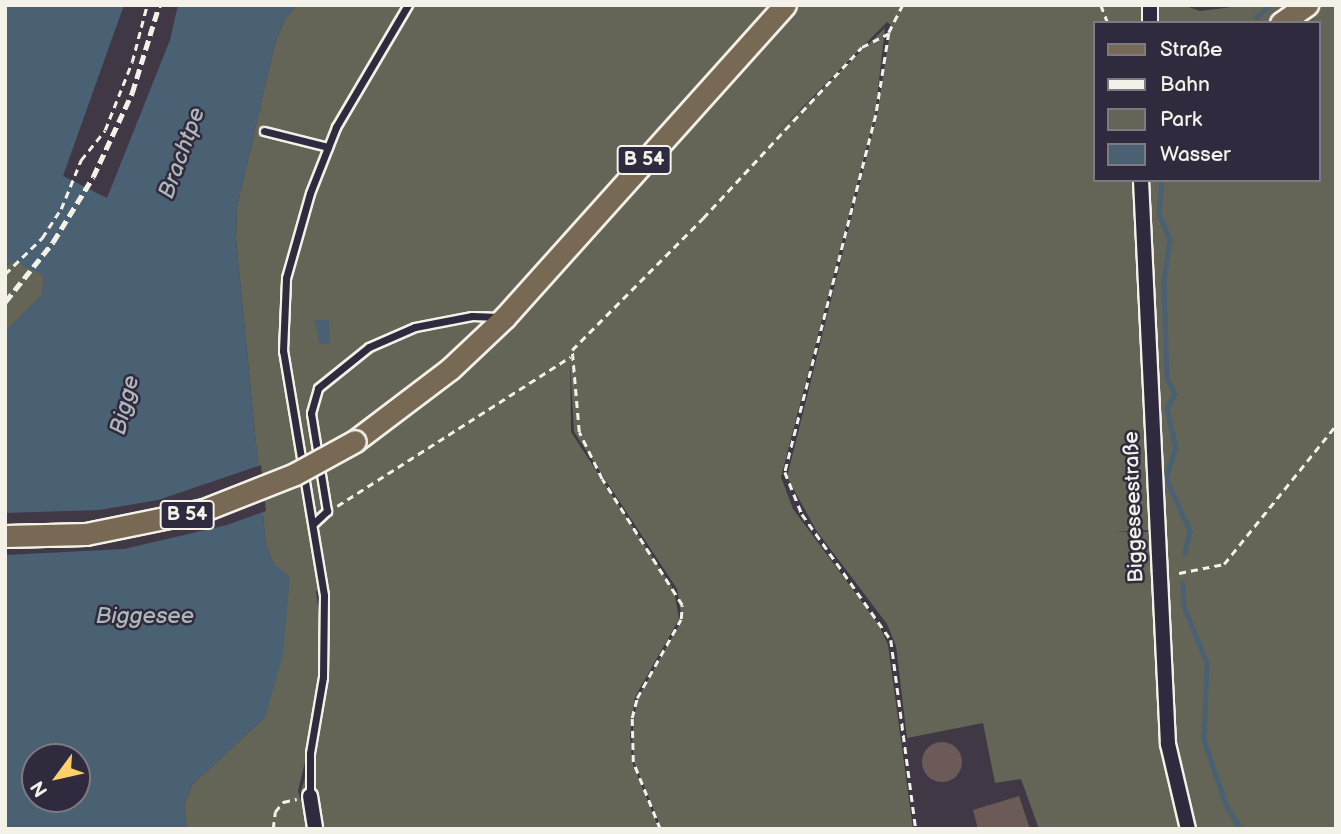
<!DOCTYPE html>
<meta charset="utf-8">
<style>
body{margin:0}
#map{position:relative;width:1341px;height:834px;overflow:hidden;background:#413845;font-family:"Balsamiq Sans",sans-serif}
div>[style]{position:absolute}
[style*='--x']{left:calc(var(--x)*1px);top:calc(var(--y)*1px);width:calc(var(--w)*1px);rotate:calc(var(--a)*1deg)}
.green>*{inset:0;background:#646557}
.water>*{inset:0;background:#496173}
.pier>*{inset:0;background:#413845}
.stream>*{height:4.5px;margin:-2.25px;padding:0 2.25px;transform-origin:2.25px;border-radius:2.25px;background:#496173}
.building>*{inset:0;background:#6b5a58}
.round{border-radius:50%}
.path>*{height:2.5px;margin-top:-1.25px;transform-origin:0;background:repeating-linear-gradient(90deg,#f4f1e8 0 7px,transparent 0 12px)}
.roads{filter:drop-shadow(2px 0 #f4f1e8) drop-shadow(-2px 0 #f4f1e8) drop-shadow(0 2px #f4f1e8) drop-shadow(0 -2px #f4f1e8)}
.lane>*{height:7px;margin:-3.5px;padding:0 3.5px;transform-origin:3.5px;border-radius:3.5px;background:#2f2a3d}
.street>*{height:14px;margin:-7px;padding:0 7px;transform-origin:7px;border-radius:7px;background:#2f2a3d}
.primary>*{height:21px;margin:-10.5px;padding:0 10.5px;transform-origin:10.5px;border-radius:10.5px;background:#776954}
.rail>*{height:4.5px;margin-top:-2.25px;transform-origin:0;background:repeating-linear-gradient(90deg,#f4f1e8 0 10px,transparent 0 15px)}
.bridges{filter:drop-shadow(2px 0 #f4f1e8) drop-shadow(-2px 0 #f4f1e8) drop-shadow(0 2px #f4f1e8) drop-shadow(0 -2px #f4f1e8)}
.primary-bridge>*{height:21px;margin:-10.5px;padding:0 10.5px;transform-origin:10.5px;border-radius:10.5px;background:#776954}
span{translate:-50% -50%;white-space:nowrap;text-align:center;line-height:1.15;-webkit-text-stroke:5px #2f2a3d;paint-order:stroke}
.shield-label span{padding:2px 5px;background:#2f2a3d;border:2px solid;border-radius:5px;-webkit-text-stroke-width:0}
.shield-label{font-size:19px;color:#f4f1e8;font-weight:700}
.street-label{font-size:21px;color:#f4f1e8}
.water-label{font-size:23px;color:#b0b7b9;font-style:italic}
.frame{position:absolute;inset:0;border:7px solid #f4f1e8;pointer-events:none}
.legend{position:absolute;left:1093px;top:21px;width:228px;height:161px;box-sizing:border-box;background:#2f2a3d;border:2px solid #7e7a81;margin:0;padding:9px 12px;list-style:none;font-size:21px;color:#f4f1e8}
.legend li{display:flex;align-items:center;gap:14px;height:35px}
.legend b{width:35px;border:2px solid #7e7a81}
.north{position:absolute;left:21px;top:743px;width:70px;height:70px;box-sizing:border-box;background:#2f2a3d;border:2px solid #7e7a81;border-radius:50%;rotate:237deg;font-size:19px;font-weight:700;line-height:28px;text-align:center;color:#f4f1e8}
.north::after{content:'';display:block;margin:auto;width:24px;height:32px;background:#ffd166;clip-path:polygon(50% 0,100% 100%,50% 72%,0 100%)}
</style>
<div id="map">
<div class="green">
<div style="clip-path:polygon(297px 5px,1183px 5px,1200px 11px,1248px 5px,1336px 5px,1336px 829px,1195px 829px,1190px 813px,1175px 742px,1149px 180px,1318px 180px,1318px 23px,1094px 23px,1094px 180px,1134px 180px,1150px 530px,1114px 532px,1149px 532px,1162px 745px,1182px 829px,1039px 829px,1021px 779px,995px 783px,983px 723px,907px 738px,896px 646px,887px 624px,816px 530px,787px 477px,877px 115px,891px 25px,887px 22px,771px 139px,885px 28px,875px 115px,781px 477px,793px 509px,879px 625px,888px 645px,913px 829px,662px 829px,634px 762px,632px 736px,637px 699px,682px 620px,677px 589px,574px 432px,570px 359px,571px 432px,674px 590px,679px 619px,635px 697px,630px 735px,632px 762px,659px 829px,314px 829px,301px 791px,322px 720px,328px 635px,320px 593px,316px 591px,322px 636px,316px 715px,298px 791px,309px 829px,187px 829px,184px 805px,192px 785px,265px 717px,274px 564px,266px 546px,236px 239px,237px 207px,275px 43px,285px 19px)"></div>
<div style="clip-path:polygon(13px 260px,44px 275px,42px 295px,5px 332px,5px 268px)"></div>
</div>
<div class="water">
<div style="clip-path:polygon(evenodd,5px 5px,124px 5px,63px 176px,107px 198px,170px 40px,178px 5px,297px 5px,285px 19px,275px 43px,237px 207px,236px 239px,266px 546px,274px 564px,290px 577px,283px 655px,265px 717px,192px 785px,184px 805px,187px 829px,5px 829px,5px 332px,42px 295px,44px 276px,13px 260px,5px 268px,5px 5px,35px 757px,77px 757px,77px 799px,35px 799px,35px 757px)"></div>
<div style="clip-path:polygon(315px 320px,329px 320px,330px 344px,319px 344px)"></div>
</div>
<div class="pier">
<div style="clip-path:polygon(261px 465px,266px 511px,227px 525px,124px 549px,5px 555px,5px 513px,99px 510px,158px 500px)"></div>
</div>
<div class="stream">
<div style="--x:1256;--y:17;--w:18;--a:-41"></div>
<div style="--x:1162;--y:180;--w:33;--a:95"></div>
<div style="--x:1159;--y:213;--w:29;--a:68"></div>
<div style="--x:1170;--y:240;--w:41;--a:98.3"></div>
<div style="--x:1164;--y:281;--w:97;--a:88.2"></div>
<div style="--x:1167;--y:378;--w:18;--a:63"></div>
<div style="--x:1175;--y:394;--w:17;--a:118"></div>
<div style="--x:1167;--y:409;--w:39;--a:77"></div>
<div style="--x:1176;--y:447;--w:33;--a:108"></div>
<div style="--x:1166;--y:478;--w:58;--a:65.6"></div>
<div style="--x:1190;--y:531;--w:23;--a:103"></div>
<div style="--x:1183;--y:583;--w:23;--a:88"></div>
<div style="--x:1184;--y:606;--w:61;--a:68"></div>
<div style="--x:1207;--y:663;--w:77;--a:92.2"></div>
<div style="--x:1204;--y:740;--w:71;--a:71.1"></div>
<div style="--x:1227;--y:807;--w:26;--a:58"></div>
</div>
<div class="building">
<div class="round" style="left:922px;top:742px;width:40px;height:40px"></div>
<div style="clip-path:polygon(1019px 796px,1030px 829px,978px 829px,973px 810px)"></div>
</div>
<div class="path">
<div style="--x:903;--y:5;--w:31;--a:117"></div>
<div style="--x:889;--y:33;--w:83;--a:99"></div>
<div style="--x:876;--y:115;--w:368;--a:104.3"></div>
<div style="--x:785;--y:472;--w:45;--a:68"></div>
<div style="--x:802;--y:514;--w:154;--a:54.8"></div>
<div style="--x:891;--y:640;--w:191;--a:82.5"></div>
<div style="--x:1101;--y:5;--w:19;--a:69"></div>
<div style="--x:5;--y:274;--w:52;--a:-44.2"></div>
<div style="--x:42;--y:238;--w:35;--a:-57"></div>
<div style="--x:61;--y:209;--w:53;--a:-67.8"></div>
<div style="--x:81;--y:160;--w:38;--a:-51"></div>
<div style="--x:105;--y:130;--w:73;--a:-68.3"></div>
<div style="--x:132;--y:62;--w:59;--a:-75.3"></div>
<div style="--x:337;--y:506;--w:277;--a:-32.6"></div>
<div style="--x:1179;--y:573;--w:46;--a:-11.3"></div>
<div style="--x:1224;--y:564;--w:179;--a:-51.1"></div>
<div style="--x:273;--y:829;--w:17;--a:-83"></div>
<div style="--x:275;--y:812;--w:13;--a:-51"></div>
<div style="--x:283;--y:802;--w:14;--a:-12"></div>
<div style="--x:660;--y:829;--w:72;--a:-111.9"></div>
<div style="--x:633;--y:762;--w:44;--a:-91.3"></div>
<div style="--x:632;--y:718;--w:21;--a:-76"></div>
<div style="--x:637;--y:698;--w:90;--a:-60.9"></div>
<div style="--x:681;--y:619;--w:14;--a:-86"></div>
<div style="--x:682;--y:605;--w:149;--a:-122.4"></div>
<div style="--x:602;--y:479;--w:52;--a:-116.1"></div>
<div style="--x:579;--y:432;--w:82;--a:-94.9"></div>
<div style="--x:572;--y:350;--w:186;--a:-45.2"></div>
<div style="--x:703;--y:218;--w:233;--a:-47.1"></div>
<div style="--x:862;--y:47;--w:30;--a:-27"></div>
</div>
<div class="roads">
<div class="lane">
<div style="--x:264;--y:131;--w:66;--a:14"></div>
<div style="--x:314;--y:523;--w:18;--a:-43"></div>
<div style="--x:327;--y:511;--w:99;--a:-99.3"></div>
<div style="--x:311;--y:413;--w:26;--a:-74"></div>
<div style="--x:318;--y:388;--w:65;--a:-38.8"></div>
<div style="--x:369;--y:347;--w:50;--a:-23.5"></div>
<div style="--x:415;--y:327;--w:58;--a:-10.9"></div>
<div style="--x:472;--y:316;--w:27;--a:2"></div>
<div style="--x:310;--y:796;--w:43;--a:-90"></div>
<div style="--x:310;--y:753;--w:77;--a:-80.3"></div>
<div style="--x:323;--y:677;--w:82;--a:-89.3"></div>
<div style="--x:324;--y:595;--w:247;--a:-99.5"></div>
<div style="--x:283;--y:351;--w:73;--a:-87.6"></div>
<div style="--x:286;--y:278;--w:88;--a:-74.2"></div>
<div style="--x:310;--y:193;--w:71;--a:-68.5"></div>
<div style="--x:336;--y:127;--w:142;--a:-59.5"></div>
</div>
<div class="street">
<div style="--x:1150;--y:23;--w:18;--a:-90"></div>
<div style="--x:1141;--y:180;--w:565;--a:87.26"></div>
<div style="--x:1168;--y:744;--w:87;--a:76.8"></div>
<div style="--x:310;--y:796;--w:33;--a:81"></div>
</div>
<div class="primary">
<div style="--x:1281;--y:23;--w:32;--a:-35"></div>
<div style="--x:355;--y:441;--w:119;--a:-37.2"></div>
<div style="--x:450;--y:369;--w:76;--a:-43.4"></div>
<div style="--x:505;--y:317;--w:419;--a:-48.1"></div>
</div>
</div>
<div class="rail">
<div style="--x:5;--y:302;--w:77;--a:-51.3"></div>
<div style="--x:53;--y:242;--w:76;--a:-58.4"></div>
<div style="--x:93;--y:177;--w:93;--a:-65.1"></div>
<div style="--x:132;--y:93;--w:92;--a:-72.9"></div>
</div>
<div class="bridges">
<div class="primary-bridge">
<div style="--x:5;--y:536;--w:81;--a:-1.4"></div>
<div style="--x:86;--y:534;--w:120;--a:-11.5"></div>
<div style="--x:204;--y:510;--w:98;--a:-21.6"></div>
<div style="--x:295;--y:474;--w:68;--a:-28.8"></div>
</div>
</div>
<div class="shield-label">
<span style="left:644px;top:160px">B 54</span>
<span style="left:187px;top:515px">B 54</span>
</div>
<div class="street-label">
<span style="left:1134px;top:507px;rotate:-92deg">Biggeseestraße</span>
</div>
<div class="water-label">
<span style="left:182px;top:153px;rotate:-70deg">Brachtpe</span>
<span style="left:125px;top:405px;rotate:-76deg">Bigge</span>
<span style="left:145px;top:616px">Biggesee</span>
</div>
<div class="frame"></div>
<ul class="legend">
<li><b style="height:9px;background:#776954"></b>Straße</li>
<li><b style="height:9px;background:#f4f1e8"></b>Bahn</li>
<li><b style="height:19px;background:#646557"></b>Park</li>
<li><b style="height:19px;background:#496173"></b>Wasser</li>
</ul>
<div class="north">N</div>
</div>
